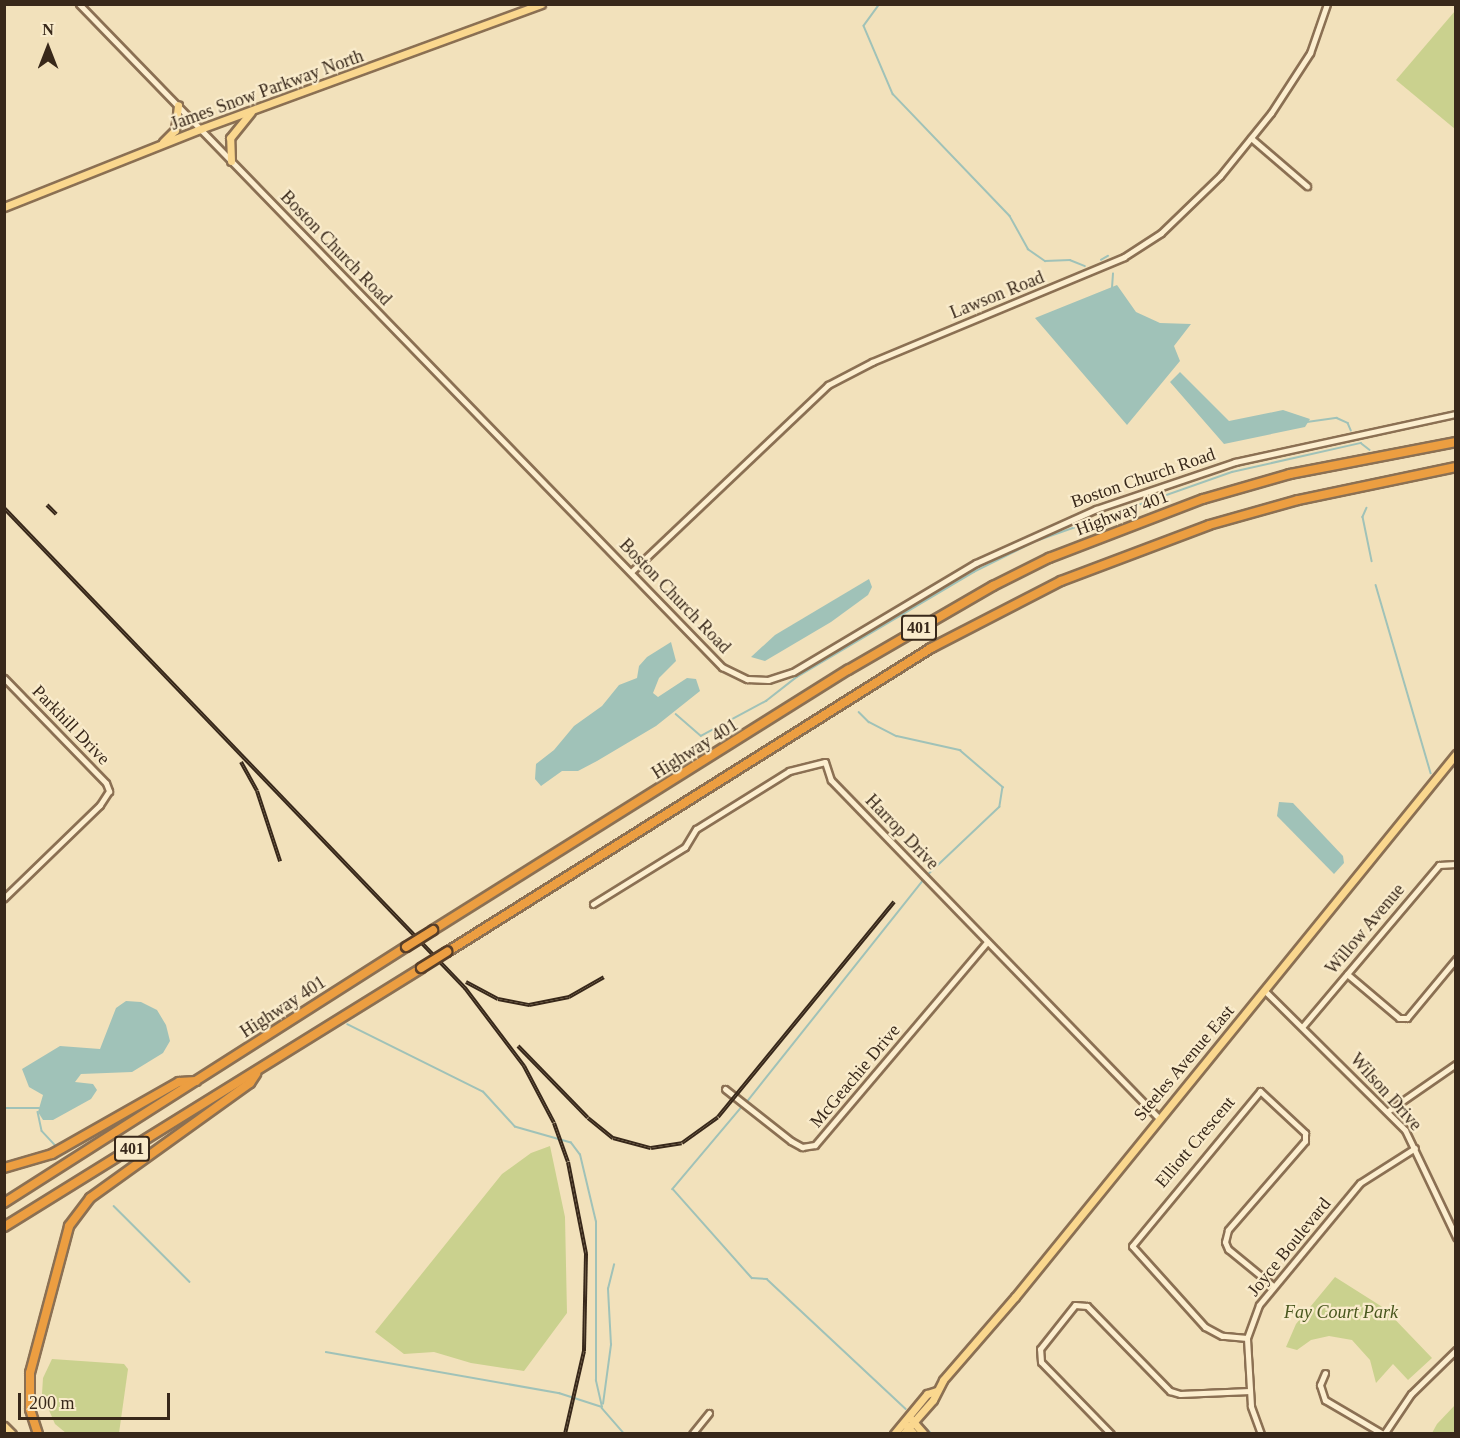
<!DOCTYPE html>
<style>
body{margin:0}
#map{position:relative;width:1460px;height:1438px;overflow:hidden;background:#f2e1bb;font-family:"Times New Roman",serif}
div>[style]{position:absolute}
[style*='--x']{left:calc(var(--x)*1px);top:calc(var(--y)*1px);width:calc(var(--w)*1px);rotate:calc(var(--a)*1deg)}
.green>*{inset:0;background:#cad18e}
.water>*{inset:0;background:#a0c2b8}
.stream>*{height:1.5px;margin:-0.75px;padding:0 0.75px;transform-origin:0.75px;border-radius:0.75px;background:#a0c2b8}
.roads{filter:drop-shadow(2px 0 #8b7053) drop-shadow(-2px 0 #8b7053) drop-shadow(0 2px #8b7053) drop-shadow(0 -2px #8b7053)}
.minor>*{height:5px;margin:-2.5px;padding:0 2.5px;transform-origin:2.5px;border-radius:2.5px;background:#fceecf}
.major>*{height:7px;margin:-3.5px;padding:0 3.5px;transform-origin:3.5px;border-radius:3.5px;background:#fad78e}
.highway>*{height:8px;margin:-4px;padding:0 4px;transform-origin:4px;border-radius:4px;background:#ec9e41}
.rail>*{height:4px;margin-top:-2px;transform-origin:0;background:repeating-linear-gradient(90deg,#f9ebcb 0 4.5px,#38281a 0 9px);box-sizing:border-box;border-block:2px solid #38281a}
.bridges{filter:drop-shadow(2px 0 #573e29) drop-shadow(-2px 0 #573e29) drop-shadow(0 2px #573e29) drop-shadow(0 -2px #573e29)}
.highway-bridge>*{height:8px;margin:-4px;padding:0 4px;transform-origin:4px;border-radius:4px;background:#ec9e41}
span{translate:-50% -50%;white-space:nowrap;text-align:center;line-height:1.15;-webkit-text-stroke:4.5px #f9ebcb;paint-order:stroke}
.shield-label span{padding:2px 4px;background:#f9ebcb;border:2px solid;border-radius:4px;-webkit-text-stroke-width:0}
.shield-label{font-size:16px;color:#38281a;font-weight:700}
.street-label{font-size:18px;color:#38281a}
.park-label{font-size:18px;color:#49571e;font-style:italic}
.frame{position:absolute;inset:0;border:6px solid #38281a;pointer-events:none}
.north{position:absolute;left:18px;top:18px;width:60px;height:60px;-webkit-text-stroke:4px #f9ebcb;paint-order:stroke;rotate:0deg;font-size:16px;font-weight:700;line-height:24px;text-align:center;color:#38281a}
.north::after{content:'';display:block;margin:auto;width:21px;height:27px;background:#38281a;clip-path:polygon(50% 0,100% 100%,50% 72%,0 100%)}
.scale{position:absolute;left:18px;top:1393px;width:152px;height:27px;box-sizing:border-box;border:3px solid #38281a;border-top:0;padding-left:8px;font-size:18px;line-height:21px;white-space:nowrap;color:#38281a;-webkit-text-stroke:4px #f9ebcb;paint-order:stroke}
</style>
<div id="map">
<div class="green">
<div style="clip-path:polygon(1455px 11px,1455px 129px,1396px 80px)"></div>
<div style="clip-path:polygon(550px 1146px,565px 1217px,567px 1313px,524px 1371px,471px 1363px,434px 1352px,404px 1354px,375px 1332px,502px 1174px,531px 1153px)"></div>
<div style="clip-path:polygon(1335px 1277px,1384px 1308px,1432px 1358px,1408px 1380px,1393px 1364px,1376px 1383px,1370px 1360px,1352px 1340px,1329px 1336px,1311px 1340px,1297px 1350px,1286px 1347px,1296px 1324px)"></div>
<div style="clip-path:polygon(52px 1359px,124px 1364px,128px 1369px,119px 1433px,66px 1433px,55px 1424px,42px 1394px,43px 1378px)"></div>
<div style="clip-path:polygon(1455px 1405px,1455px 1433px,1432px 1433px,1437px 1424px)"></div>
</div>
<div class="water">
<div style="clip-path:polygon(1117px 285px,1136px 312px,1160px 323px,1191px 324px,1174px 346px,1180px 361px,1127px 425px,1035px 318px)"></div>
<div style="clip-path:polygon(1180px 372px,1229px 421px,1283px 410px,1310px 419px,1305px 427px,1224px 444px,1170px 382px)"></div>
<div style="clip-path:polygon(869px 579px,872px 587px,868px 595px,831px 622px,765px 661px,751px 657px,775px 635px)"></div>
<div style="clip-path:polygon(671px 642px,676px 661px,659px 678px,653px 693px,658px 697px,687px 678px,696px 679px,700px 691px,656px 726px,597px 761px,578px 771px,562px 771px,541px 786px,535px 779px,536px 764px,554px 750px,574px 726px,602px 706px,619px 685px,637px 678px,639px 666px,647px 657px)"></div>
<div style="clip-path:polygon(1279px 802px,1293px 803px,1343px 856px,1344px 863px,1334px 874px,1277px 816px)"></div>
<div style="clip-path:polygon(126px 1001px,141px 1002px,157px 1010px,166px 1025px,170px 1041px,163px 1053px,132px 1072px,81px 1074px,75px 1082px,93px 1084px,97px 1090px,91px 1099px,53px 1120px,43px 1120px,38px 1112px,43px 1095px,29px 1087px,22px 1069px,60px 1046px,100px 1049px,116px 1008px)"></div>
</div>
<div class="stream">
<div style="--x:880;--y:4;--w:27;--a:126"></div>
<div style="--x:864;--y:26;--w:74;--a:66.9"></div>
<div style="--x:893;--y:94;--w:169;--a:46.2"></div>
<div style="--x:1010;--y:216;--w:38;--a:61"></div>
<div style="--x:1028;--y:249;--w:21;--a:35"></div>
<div style="--x:1045;--y:261;--w:25;--a:-2"></div>
<div style="--x:1070;--y:260;--w:16;--a:22"></div>
<div style="--x:1101;--y:260;--w:8;--a:-30"></div>
<div style="--x:1112;--y:288;--w:14;--a:-86"></div>
<div style="--x:1307;--y:422;--w:30;--a:-8"></div>
<div style="--x:1337;--y:418;--w:12;--a:24"></div>
<div style="--x:1348;--y:423;--w:8;--a:67"></div>
<div style="--x:1367;--y:508;--w:10;--a:114"></div>
<div style="--x:1363;--y:517;--w:45;--a:78.4"></div>
<div style="--x:1376;--y:585;--w:196;--a:73.7"></div>
<div style="--x:859;--y:712;--w:14;--a:45"></div>
<div style="--x:869;--y:722;--w:31;--a:27"></div>
<div style="--x:897;--y:736;--w:65;--a:12.5"></div>
<div style="--x:960;--y:750;--w:57;--a:40.7"></div>
<div style="--x:1003;--y:787;--w:20;--a:99"></div>
<div style="--x:1000;--y:807;--w:99;--a:136.6"></div>
<div style="--x:676;--y:714;--w:33;--a:41"></div>
<div style="--x:701;--y:736;--w:74;--a:-28.3"></div>
<div style="--x:766;--y:701;--w:39;--a:-38"></div>
<div style="--x:797;--y:677;--w:206;--a:-30.7"></div>
<div style="--x:974;--y:572;--w:69;--a:-26.6"></div>
<div style="--x:1036;--y:541;--w:208;--a:-19.4"></div>
<div style="--x:1232;--y:472;--w:132;--a:-12.7"></div>
<div style="--x:1361;--y:443;--w:11;--a:38"></div>
<div style="--x:746;--y:1103;--w:286;--a:-51.5"></div>
<div style="--x:743;--y:1106;--w:109;--a:130.1"></div>
<div style="--x:673;--y:1189;--w:119;--a:48.4"></div>
<div style="--x:752;--y:1278;--w:15;--a:4"></div>
<div style="--x:767;--y:1279;--w:190;--a:43.1"></div>
<div style="--x:4;--y:1108;--w:35;--a:0"></div>
<div style="--x:38;--y:1112;--w:19;--a:78"></div>
<div style="--x:42;--y:1131;--w:19;--a:47"></div>
<div style="--x:114;--y:1206;--w:107;--a:45"></div>
<div style="--x:326;--y:1352;--w:237;--a:10"></div>
<div style="--x:559;--y:1393;--w:45;--a:18"></div>
<div style="--x:602;--y:1407;--w:27;--a:-103"></div>
<div style="--x:596;--y:1381;--w:159;--a:-90"></div>
<div style="--x:596;--y:1222;--w:69;--a:-103.4"></div>
<div style="--x:580;--y:1155;--w:15;--a:-127"></div>
<div style="--x:571;--y:1143;--w:58;--a:-164.1"></div>
<div style="--x:515;--y:1127;--w:47;--a:-132.4"></div>
<div style="--x:483;--y:1092;--w:151;--a:-153.6"></div>
<div style="--x:603;--y:1404;--w:60;--a:-82.3"></div>
<div style="--x:611;--y:1345;--w:56;--a:-93.1"></div>
<div style="--x:608;--y:1289;--w:25;--a:-76"></div>
<div style="--x:602;--y:1408;--w:35;--a:49"></div>
<div style="--x:920;--y:1422;--w:17;--a:45"></div>
</div>
<div class="roads">
<div class="minor">
<div style="--x:79;--y:4;--w:924;--a:45.88"></div>
<div style="--x:722;--y:667;--w:28;--a:26"></div>
<div style="--x:747;--y:679;--w:21;--a:3"></div>
<div style="--x:768;--y:680;--w:26;--a:-18"></div>
<div style="--x:793;--y:672;--w:213;--a:-30.8"></div>
<div style="--x:976;--y:563;--w:132;--a:-24.2"></div>
<div style="--x:1096;--y:509;--w:147;--a:-18.7"></div>
<div style="--x:1235;--y:462;--w:226;--a:-12.3"></div>
<div style="--x:1251;--y:138;--w:74;--a:40.6"></div>
<div style="--x:631;--y:572;--w:272;--a:-43.5"></div>
<div style="--x:828;--y:385;--w:50;--a:-27.6"></div>
<div style="--x:872;--y:362;--w:273;--a:-22.6"></div>
<div style="--x:1124;--y:257;--w:44;--a:-33"></div>
<div style="--x:1161;--y:233;--w:82;--a:-44"></div>
<div style="--x:1220;--y:176;--w:81;--a:-51"></div>
<div style="--x:1271;--y:113;--w:72;--a:-57"></div>
<div style="--x:1310;--y:53;--w:52;--a:-70.9"></div>
<div style="--x:4;--y:678;--w:146;--a:45.8"></div>
<div style="--x:106;--y:783;--w:9;--a:69"></div>
<div style="--x:109;--y:791;--w:17;--a:123"></div>
<div style="--x:100;--y:805;--w:134;--a:135.9"></div>
<div style="--x:593;--y:904;--w:108;--a:-31.8"></div>
<div style="--x:685;--y:847;--w:21;--a:-59"></div>
<div style="--x:696;--y:829;--w:110;--a:-31.9"></div>
<div style="--x:789;--y:771;--w:37;--a:-14"></div>
<div style="--x:825;--y:762;--w:19;--a:72"></div>
<div style="--x:831;--y:780;--w:470;--a:45.9"></div>
<div style="--x:1347;--y:974;--w:68;--a:40.2"></div>
<div style="--x:1399;--y:1018;--w:8;--a:0"></div>
<div style="--x:1407;--y:1018;--w:77;--a:-50.3"></div>
<div style="--x:1264;--y:990;--w:199;--a:44.8"></div>
<div style="--x:1405;--y:1130;--w:119;--a:64.5"></div>
<div style="--x:1303;--y:1026;--w:211;--a:-49.8"></div>
<div style="--x:1439;--y:865;--w:17;--a:-3"></div>
<div style="--x:725;--y:1089;--w:84;--a:38.2"></div>
<div style="--x:791;--y:1141;--w:13;--a:29"></div>
<div style="--x:802;--y:1147;--w:13;--a:-9"></div>
<div style="--x:815;--y:1145;--w:266;--a:-49.7"></div>
<div style="--x:1388;--y:1111;--w:83;--a:-34.7"></div>
<div style="--x:1247;--y:1338;--w:25;--a:-175"></div>
<div style="--x:1222;--y:1336;--w:19;--a:-152"></div>
<div style="--x:1205;--y:1327;--w:109;--a:-132"></div>
<div style="--x:1132;--y:1246;--w:201;--a:-50.4"></div>
<div style="--x:1260;--y:1091;--w:62;--a:43"></div>
<div style="--x:1305;--y:1133;--w:8;--a:90"></div>
<div style="--x:1305;--y:1141;--w:118;--a:130.9"></div>
<div style="--x:1228;--y:1230;--w:12;--a:104"></div>
<div style="--x:1225;--y:1242;--w:8;--a:67"></div>
<div style="--x:1228;--y:1249;--w:57;--a:39.3"></div>
<div style="--x:1325;--y:1373;--w:13;--a:113"></div>
<div style="--x:1320;--y:1385;--w:16;--a:72"></div>
<div style="--x:1325;--y:1400;--w:67;--a:30.4"></div>
<div style="--x:692;--y:1434;--w:27;--a:-51"></div>
<div style="--x:1111;--y:1434;--w:100;--a:-134.2"></div>
<div style="--x:1041;--y:1362;--w:13;--a:-94"></div>
<div style="--x:1040;--y:1349;--w:56;--a:-51.5"></div>
<div style="--x:1075;--y:1305;--w:12;--a:5"></div>
<div style="--x:1087;--y:1306;--w:119;--a:45.7"></div>
<div style="--x:1170;--y:1391;--w:10;--a:17"></div>
<div style="--x:1180;--y:1394;--w:70;--a:-2.5"></div>
<div style="--x:1261;--y:1434;--w:30;--a:-110"></div>
<div style="--x:1251;--y:1406;--w:68;--a:-93.4"></div>
<div style="--x:1247;--y:1338;--w:35;--a:-70"></div>
<div style="--x:1259;--y:1305;--w:158;--a:-50.4"></div>
<div style="--x:1360;--y:1183;--w:65;--a:-32.5"></div>
<div style="--x:1384;--y:1434;--w:48;--a:-56"></div>
<div style="--x:1411;--y:1394;--w:63;--a:-44.4"></div>
</div>
<div class="major">
<div style="--x:163;--y:142;--w:17;--a:-45"></div>
<div style="--x:175;--y:130;--w:25;--a:-83"></div>
<div style="--x:231;--y:161;--w:23;--a:-92"></div>
<div style="--x:230;--y:138;--w:33;--a:-51"></div>
<div style="--x:4;--y:207;--w:211;--a:-21.7"></div>
<div style="--x:200;--y:129;--w:363;--a:-20.1"></div>
<div style="--x:910;--y:1418;--w:21;--a:49"></div>
<div style="--x:905;--y:1424;--w:13;--a:48"></div>
<div style="--x:4;--y:1426;--w:11;--a:45"></div>
<div style="--x:894;--y:1434;--w:52;--a:-50.5"></div>
<div style="--x:927;--y:1394;--w:9;--a:-18"></div>
<div style="--x:903;--y:1434;--w:45;--a:-48.6"></div>
<div style="--x:933;--y:1400;--w:22;--a:-63"></div>
<div style="--x:943;--y:1380;--w:110;--a:-49.1"></div>
<div style="--x:1015;--y:1297;--w:700;--a:-50.92"></div>
</div>
<div class="highway">
<div style="--x:433;--y:930;--w:490;--a:-32.1"></div>
<div style="--x:848;--y:670;--w:168;--a:-30.1"></div>
<div style="--x:993;--y:586;--w:63;--a:-26.6"></div>
<div style="--x:1049;--y:558;--w:165;--a:-21"></div>
<div style="--x:1203;--y:499;--w:91;--a:-16"></div>
<div style="--x:1290;--y:474;--w:169;--a:-10.9"></div>
<div style="--x:447;--y:952;--w:572;--a:-32.13"></div>
<div style="--x:931;--y:648;--w:146;--a:-27.3"></div>
<div style="--x:1061;--y:581;--w:158;--a:-20.7"></div>
<div style="--x:1209;--y:525;--w:92;--a:-15.7"></div>
<div style="--x:1298;--y:500;--w:161;--a:-11.8"></div>
<div style="--x:4;--y:1168;--w:50;--a:-16.3"></div>
<div style="--x:52;--y:1154;--w:146;--a:-29.6"></div>
<div style="--x:179;--y:1082;--w:17;--a:-3"></div>
<div style="--x:4;--y:1203;--w:477;--a:-32.5"></div>
<div style="--x:4;--y:1227;--w:491;--a:-31.8"></div>
<div style="--x:38;--y:1434;--w:26;--a:-108"></div>
<div style="--x:30;--y:1409;--w:36;--a:-90"></div>
<div style="--x:30;--y:1373;--w:152;--a:-75.1"></div>
<div style="--x:69;--y:1226;--w:35;--a:-53"></div>
<div style="--x:90;--y:1198;--w:197;--a:-35.7"></div>
<div style="--x:250;--y:1083;--w:11;--a:-56"></div>
</div>
</div>
<div class="rail">
<div style="--x:47;--y:505;--w:13;--a:45"></div>
<div style="--x:4;--y:508;--w:666;--a:46.16"></div>
<div style="--x:465;--y:988;--w:98;--a:52.9"></div>
<div style="--x:524;--y:1066;--w:64;--a:62.2"></div>
<div style="--x:554;--y:1123;--w:41;--a:70.3"></div>
<div style="--x:568;--y:1162;--w:94;--a:78.9"></div>
<div style="--x:586;--y:1254;--w:97;--a:91.2"></div>
<div style="--x:584;--y:1351;--w:85;--a:102.9"></div>
<div style="--x:241;--y:762;--w:33;--a:61"></div>
<div style="--x:257;--y:791;--w:74;--a:71.8"></div>
<div style="--x:466;--y:982;--w:36;--a:28"></div>
<div style="--x:498;--y:999;--w:32;--a:11"></div>
<div style="--x:529;--y:1005;--w:41;--a:-11.3"></div>
<div style="--x:569;--y:997;--w:40;--a:-29.7"></div>
<div style="--x:518;--y:1046;--w:100;--a:45.8"></div>
<div style="--x:588;--y:1118;--w:32;--a:39"></div>
<div style="--x:613;--y:1138;--w:39;--a:15"></div>
<div style="--x:651;--y:1148;--w:31;--a:-9"></div>
<div style="--x:682;--y:1143;--w:44;--a:-35.8"></div>
<div style="--x:718;--y:1117;--w:278;--a:-50.7"></div>
</div>
<div class="bridges">
<div class="highway-bridge">
<div style="--x:406;--y:947;--w:32;--a:-32"></div>
<div style="--x:421;--y:968;--w:31;--a:-32"></div>
</div>
</div>
<div class="shield-label">
<span style="left:919px;top:628px">401</span>
<span style="left:132px;top:1149px">401</span>
</div>
<div class="street-label">
<span style="left:267px;top:90px;rotate:-20deg">James Snow Parkway North</span>
<span style="left:336px;top:248px;rotate:46deg">Boston Church Road</span>
<span style="left:997px;top:295px;rotate:-22deg">Lawson Road</span>
<span style="left:1143px;top:478px;rotate:-19deg">Boston Church Road</span>
<span style="left:1122px;top:513px;rotate:-21deg">Highway 401</span>
<span style="left:675px;top:596px;rotate:46deg">Boston Church Road</span>
<span style="left:71px;top:725px;rotate:46deg">Parkhill Drive</span>
<span style="left:695px;top:749px;rotate:-32deg">Highway 401</span>
<span style="left:902px;top:832px;rotate:46deg">Harrop Drive</span>
<span style="left:1365px;top:929px;rotate:-50deg">Willow Avenue</span>
<span style="left:283px;top:1007px;rotate:-33deg">Highway 401</span>
<span style="left:1184px;top:1063px;rotate:-50deg">Steeles Avenue East</span>
<span style="left:855px;top:1076px;rotate:-50deg">McGeachie Drive</span>
<span style="left:1386px;top:1092px;rotate:48deg">Wilson Drive</span>
<span style="left:1195px;top:1142px;rotate:-50deg">Elliott Crescent</span>
<span style="left:1289px;top:1247px;rotate:-51deg">Joyce Boulevard</span>
</div>
<div class="park-label">
<span style="left:1341px;top:1312px">Fay Court Park</span>
</div>
<div class="frame"></div>
<div class="north">N</div>
<div class="scale">200 m</div>
</div>
